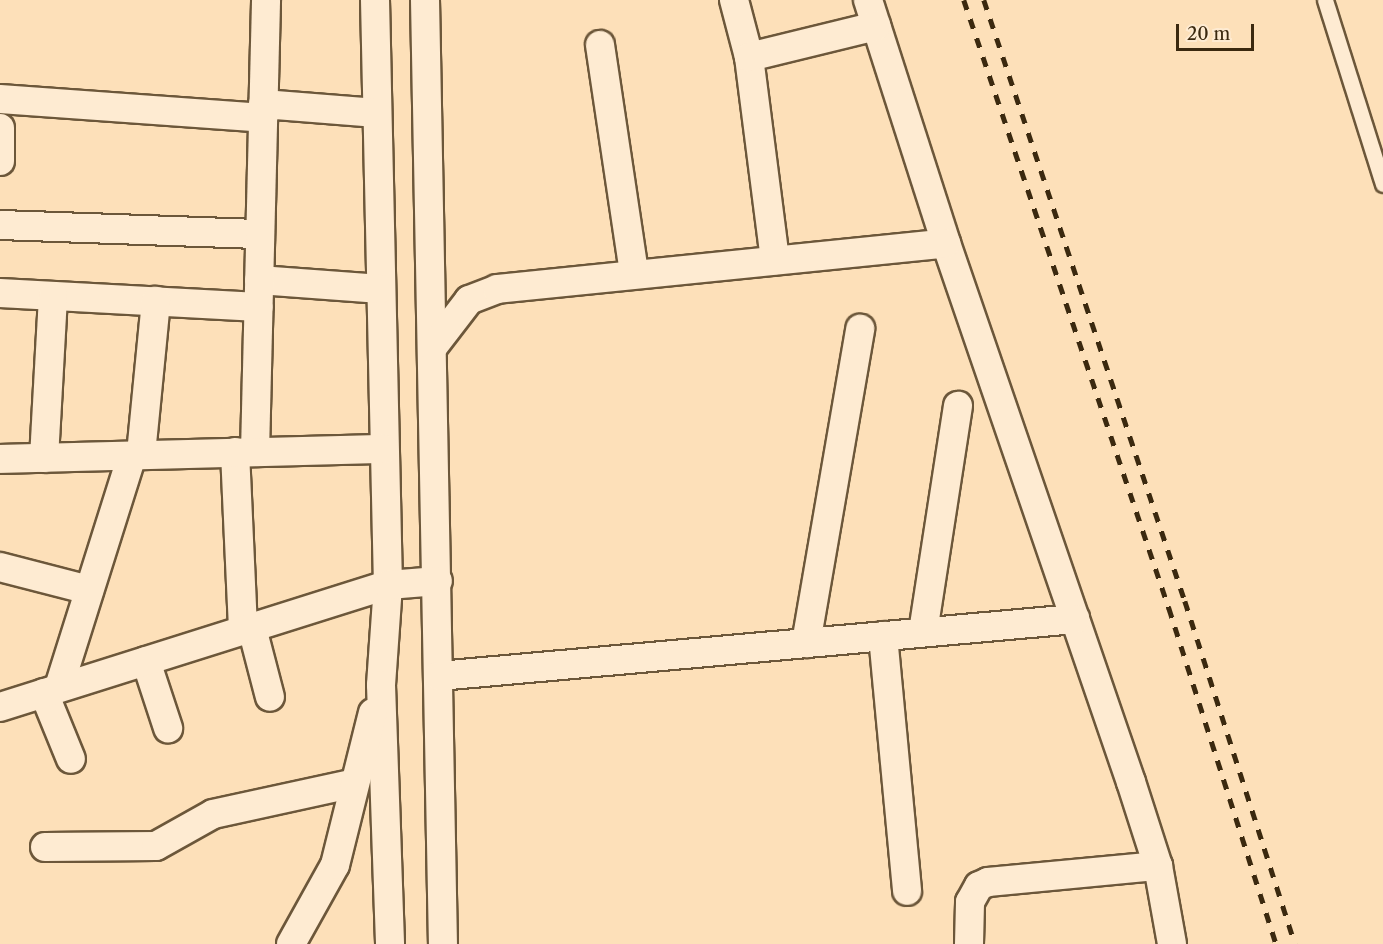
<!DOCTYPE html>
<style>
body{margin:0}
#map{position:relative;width:1383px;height:944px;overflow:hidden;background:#fde0b9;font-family:"Libre Caslon Text",serif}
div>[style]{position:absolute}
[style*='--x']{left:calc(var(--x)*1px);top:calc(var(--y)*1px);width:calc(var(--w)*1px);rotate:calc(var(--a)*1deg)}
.roads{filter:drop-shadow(2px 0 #6c573a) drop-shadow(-2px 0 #6c573a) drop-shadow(0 2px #6c573a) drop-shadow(0 -2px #6c573a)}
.service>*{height:15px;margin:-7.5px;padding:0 7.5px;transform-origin:7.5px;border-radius:7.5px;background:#feebd2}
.minor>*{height:28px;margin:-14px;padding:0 14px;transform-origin:14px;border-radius:14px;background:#feebd2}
.rail>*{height:4.5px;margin-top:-2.25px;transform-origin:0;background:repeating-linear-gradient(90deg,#3b290f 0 10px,transparent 0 20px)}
span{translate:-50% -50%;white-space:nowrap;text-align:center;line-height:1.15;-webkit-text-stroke:4.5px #feebd2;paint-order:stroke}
.scale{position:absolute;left:1176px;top:24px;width:78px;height:27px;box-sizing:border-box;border:3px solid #3b290f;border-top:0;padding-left:8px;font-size:18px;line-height:21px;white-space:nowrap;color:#3b290f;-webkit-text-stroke:4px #feebd2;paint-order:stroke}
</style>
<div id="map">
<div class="roads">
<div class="service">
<div style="--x:1325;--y:0;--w:193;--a:72.5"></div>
</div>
<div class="minor">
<div style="--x:375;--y:0;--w:585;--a:88.73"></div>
<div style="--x:388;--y:585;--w:100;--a:94"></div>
<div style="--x:381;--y:685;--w:259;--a:88"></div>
<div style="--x:425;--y:0;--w:944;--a:88.91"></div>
<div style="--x:734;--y:0;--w:59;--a:75.3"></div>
<div style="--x:749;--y:57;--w:205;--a:82.7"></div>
<div style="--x:868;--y:0;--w:255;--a:72.2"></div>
<div style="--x:946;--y:243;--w:570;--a:71.06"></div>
<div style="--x:1131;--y:782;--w:88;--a:72.2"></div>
<div style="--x:1158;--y:866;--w:79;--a:79.8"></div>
<div style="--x:600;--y:45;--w:231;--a:81.5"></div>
<div style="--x:749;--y:57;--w:131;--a:-13.7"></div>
<div style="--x:0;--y:99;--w:264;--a:4.1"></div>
<div style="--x:263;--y:104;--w:114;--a:4.5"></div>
<div style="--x:0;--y:128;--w:33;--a:90"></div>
<div style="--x:0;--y:225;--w:260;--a:2"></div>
<div style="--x:259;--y:280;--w:122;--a:4.2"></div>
<div style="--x:0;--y:293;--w:259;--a:3.1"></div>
<div style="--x:433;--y:347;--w:59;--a:-52.5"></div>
<div style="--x:469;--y:300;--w:30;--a:-21"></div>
<div style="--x:497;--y:289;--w:451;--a:-5.8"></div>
<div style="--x:235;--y:452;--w:178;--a:87.4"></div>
<div style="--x:255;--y:452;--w:452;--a:-88.6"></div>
<div style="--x:141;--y:454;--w:154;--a:-84.4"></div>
<div style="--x:44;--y:458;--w:162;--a:-86.8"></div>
<div style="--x:0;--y:459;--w:384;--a:-1.5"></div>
<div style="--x:0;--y:567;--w:92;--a:14.5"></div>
<div style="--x:252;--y:628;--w:71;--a:75.4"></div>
<div style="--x:923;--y:632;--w:229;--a:-81.2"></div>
<div style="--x:883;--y:636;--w:256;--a:84.6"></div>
<div style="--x:806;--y:643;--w:319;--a:-80.2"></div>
<div style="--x:146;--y:661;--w:71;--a:71.8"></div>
<div style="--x:439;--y:676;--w:639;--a:-5.12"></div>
<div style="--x:59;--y:687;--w:243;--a:-72.5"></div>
<div style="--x:44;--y:693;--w:71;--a:67.8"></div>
<div style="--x:0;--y:707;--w:407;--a:-17.5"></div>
<div style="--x:388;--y:585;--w:50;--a:-4.6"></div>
<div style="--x:45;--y:847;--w:111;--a:-0.5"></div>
<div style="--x:156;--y:846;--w:65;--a:-29.3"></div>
<div style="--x:213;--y:814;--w:145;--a:-12.3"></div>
<div style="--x:291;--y:944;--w:90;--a:-60.9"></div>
<div style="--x:335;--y:865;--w:157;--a:-76"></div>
<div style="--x:969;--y:944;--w:42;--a:-88.6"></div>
<div style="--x:970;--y:902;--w:18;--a:-61"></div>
<div style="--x:979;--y:886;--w:10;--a:-24"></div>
<div style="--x:988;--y:882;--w:171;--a:-5.4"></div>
</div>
</div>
<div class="rail">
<div style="--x:964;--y:0;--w:642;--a:71.37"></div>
<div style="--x:1169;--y:608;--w:353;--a:72.3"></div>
<div style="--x:984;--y:0;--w:634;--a:71.51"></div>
<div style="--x:1185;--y:601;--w:360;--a:72.2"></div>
</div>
<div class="scale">20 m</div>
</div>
